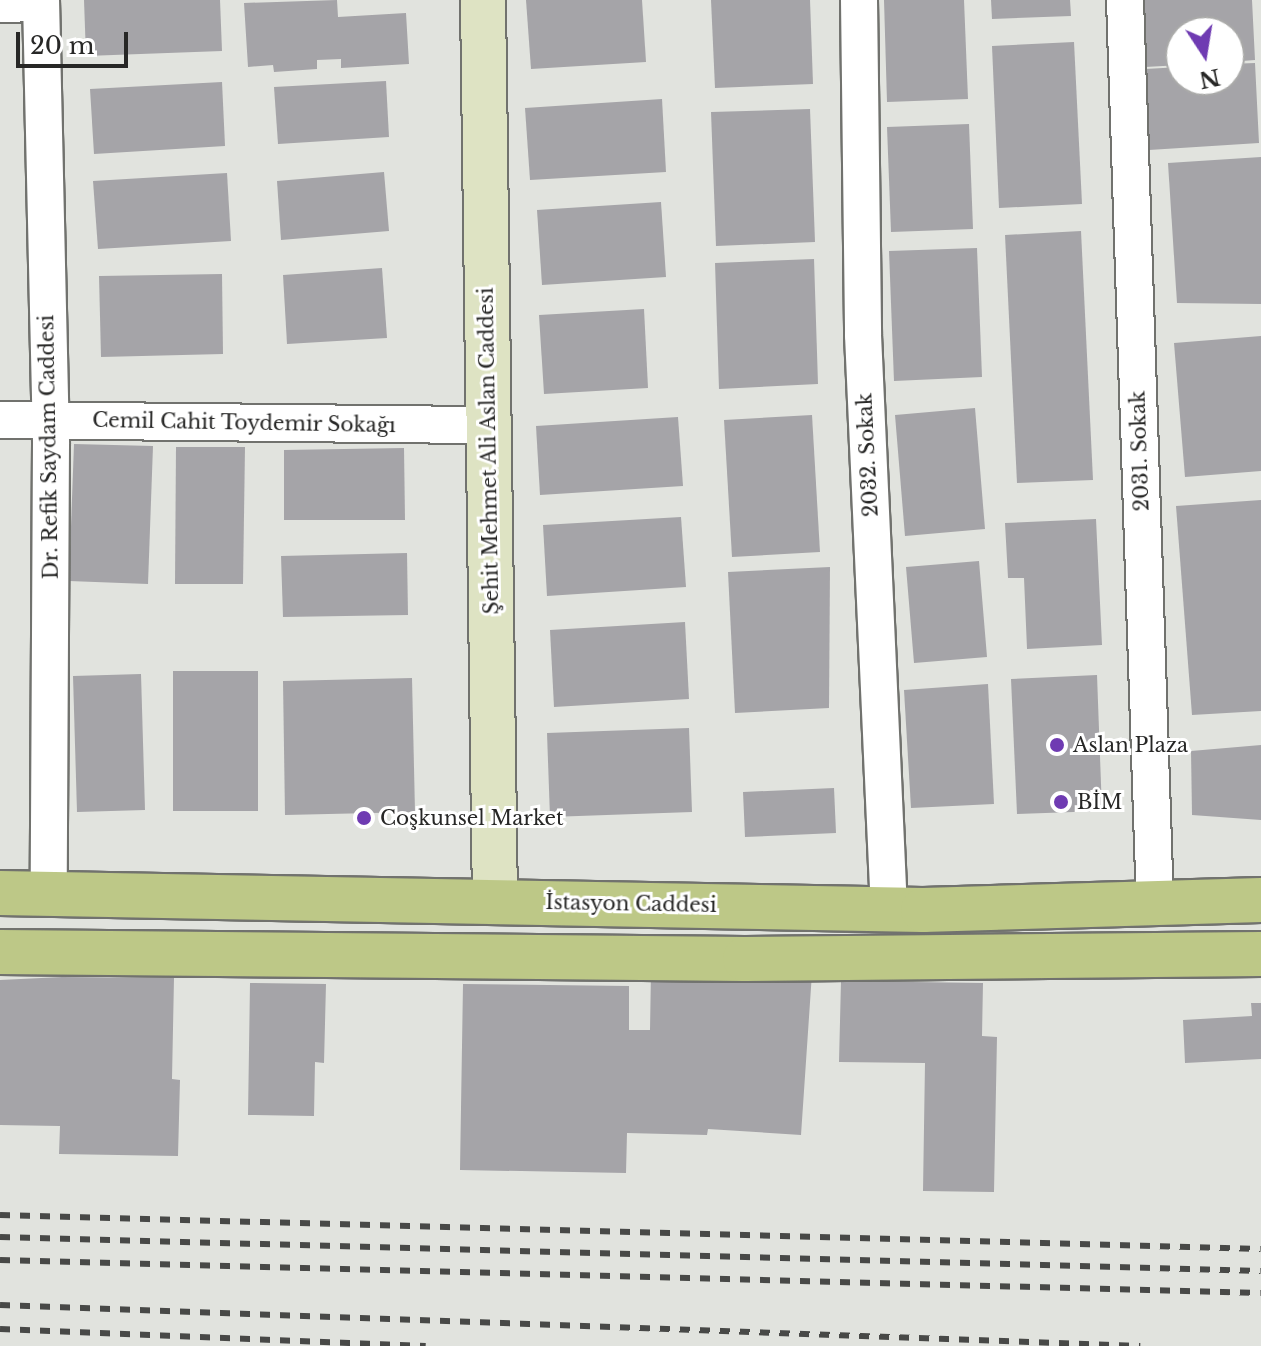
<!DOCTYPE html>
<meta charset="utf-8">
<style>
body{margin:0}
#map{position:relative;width:1261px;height:1346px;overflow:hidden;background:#e1e3de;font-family:"Libre Baskerville",serif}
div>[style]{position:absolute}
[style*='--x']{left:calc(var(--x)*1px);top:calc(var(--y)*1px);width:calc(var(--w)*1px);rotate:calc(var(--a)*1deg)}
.building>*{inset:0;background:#a5a4a8}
.roads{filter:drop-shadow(2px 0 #71726e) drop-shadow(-2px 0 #71726e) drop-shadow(0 2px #71726e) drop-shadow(0 -2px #71726e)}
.street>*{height:36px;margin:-18px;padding:0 18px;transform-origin:18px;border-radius:18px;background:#fff}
.secondary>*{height:44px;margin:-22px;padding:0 22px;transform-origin:22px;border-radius:22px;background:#dee3c3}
.primary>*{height:44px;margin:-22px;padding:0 22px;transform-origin:22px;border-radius:22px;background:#bdc887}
.rail>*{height:6px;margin-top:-3px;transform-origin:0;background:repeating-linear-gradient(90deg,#484947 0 10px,transparent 0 20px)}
.dots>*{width:22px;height:22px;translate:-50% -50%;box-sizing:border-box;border:4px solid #fff;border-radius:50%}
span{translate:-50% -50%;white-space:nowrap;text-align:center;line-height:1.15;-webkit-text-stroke:6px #fff;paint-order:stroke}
.street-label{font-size:20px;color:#272726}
.poi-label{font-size:20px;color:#272726}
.left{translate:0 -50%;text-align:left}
.north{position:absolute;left:1165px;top:16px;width:80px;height:80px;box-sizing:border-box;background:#fff;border:2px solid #a9a9a8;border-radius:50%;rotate:168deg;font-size:22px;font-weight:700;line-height:32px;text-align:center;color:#272726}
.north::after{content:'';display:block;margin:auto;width:28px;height:36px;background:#6f3bb2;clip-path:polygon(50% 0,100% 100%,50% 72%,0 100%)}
.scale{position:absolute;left:16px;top:32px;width:112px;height:36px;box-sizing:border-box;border:4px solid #272726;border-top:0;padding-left:10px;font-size:24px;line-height:28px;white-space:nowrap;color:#272726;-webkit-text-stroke:6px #fff;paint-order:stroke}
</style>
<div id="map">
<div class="building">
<div style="clip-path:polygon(84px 0,220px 0,222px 51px,86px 56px)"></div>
<div style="clip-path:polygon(337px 0,338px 17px,406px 13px,409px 64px,341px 68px,341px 59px,317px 60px,317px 69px,274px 72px,273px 65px,248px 67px,244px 3px)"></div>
<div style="clip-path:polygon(526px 0,642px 0,646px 62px,531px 69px)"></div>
<div style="clip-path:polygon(711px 0,810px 0,813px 84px,715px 88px)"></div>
<div style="clip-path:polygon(884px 0,964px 0,968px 99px,887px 102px)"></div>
<div style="clip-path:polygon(991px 0,1070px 0,1071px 16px,992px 19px)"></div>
<div style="clip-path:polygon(1141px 0,1252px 0,1255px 60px,1229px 62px,1229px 32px,1181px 32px,1181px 65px,1145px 67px)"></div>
<div style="clip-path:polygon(1074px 42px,1082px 204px,999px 208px,992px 46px)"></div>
<div style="clip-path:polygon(1255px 63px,1259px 143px,1149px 150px,1145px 69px,1181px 67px,1181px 80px,1229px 80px,1229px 64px)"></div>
<div style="clip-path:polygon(386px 81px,389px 137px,278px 144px,274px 87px)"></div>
<div style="clip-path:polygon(222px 82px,225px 146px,94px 154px,90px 89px)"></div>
<div style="clip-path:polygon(662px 99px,666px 172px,530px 180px,525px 108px)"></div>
<div style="clip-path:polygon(810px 109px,815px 242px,716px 246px,711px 112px)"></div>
<div style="clip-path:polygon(969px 124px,973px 229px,891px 232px,887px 127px)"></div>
<div style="clip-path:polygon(1261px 157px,1261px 304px,1177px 303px,1168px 163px)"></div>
<div style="clip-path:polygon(384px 172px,389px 231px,281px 240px,277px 181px)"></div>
<div style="clip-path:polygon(227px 173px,231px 241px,98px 249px,93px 181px)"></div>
<div style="clip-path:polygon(661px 202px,666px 277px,542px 285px,537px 210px)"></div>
<div style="clip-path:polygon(1081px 231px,1093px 480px,1017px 483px,1005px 235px)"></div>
<div style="clip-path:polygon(977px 248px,982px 377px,894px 381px,889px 251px)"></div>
<div style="clip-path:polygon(814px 259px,818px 384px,719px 389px,715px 263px)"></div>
<div style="clip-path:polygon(382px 268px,387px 338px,287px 344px,283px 275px)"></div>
<div style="clip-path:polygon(222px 274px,223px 354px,101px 357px,99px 276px)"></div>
<div style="clip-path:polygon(644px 309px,648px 388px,544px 394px,539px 315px)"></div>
<div style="clip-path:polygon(1261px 336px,1261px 471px,1185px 477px,1174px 343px)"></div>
<div style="clip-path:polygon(975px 408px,985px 529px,905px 536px,895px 415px)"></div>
<div style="clip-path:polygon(812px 415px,820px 552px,732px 557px,724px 420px)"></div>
<div style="clip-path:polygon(678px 417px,683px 486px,540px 495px,536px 426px)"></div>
<div style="clip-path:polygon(74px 444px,153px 446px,148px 584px,69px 581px)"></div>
<div style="clip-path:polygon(176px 447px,245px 447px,243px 584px,175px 584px)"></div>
<div style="clip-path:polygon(404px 448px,405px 520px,284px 520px,284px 450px)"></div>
<div style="clip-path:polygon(1261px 500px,1261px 711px,1192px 715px,1176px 506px)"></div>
<div style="clip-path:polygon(681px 517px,686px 587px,547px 596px,543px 525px)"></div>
<div style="clip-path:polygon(1096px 519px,1102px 645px,1027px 649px,1024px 578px,1008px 578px,1005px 523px)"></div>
<div style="clip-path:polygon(407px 553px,408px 615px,283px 617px,281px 556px)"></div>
<div style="clip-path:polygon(979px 561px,987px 657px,914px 663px,906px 567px)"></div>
<div style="clip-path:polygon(830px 567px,829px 708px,735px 713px,728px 572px)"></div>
<div style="clip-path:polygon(685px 622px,689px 699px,554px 707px,550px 630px)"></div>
<div style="clip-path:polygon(173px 671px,258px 671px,258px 811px,173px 811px)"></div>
<div style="clip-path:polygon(141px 674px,145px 810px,77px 812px,73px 676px)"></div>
<div style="clip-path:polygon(1097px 675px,1102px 811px,1017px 814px,1011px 679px)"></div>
<div style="clip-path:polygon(412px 678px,415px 812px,285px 815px,283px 681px)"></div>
<div style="clip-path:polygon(988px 684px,994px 804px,911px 808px,904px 690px)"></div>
<div style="clip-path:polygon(689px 728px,692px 812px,550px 817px,547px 733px)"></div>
<div style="clip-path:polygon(1261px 745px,1261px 820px,1192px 815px,1191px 751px)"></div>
<div style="clip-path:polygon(834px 788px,836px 833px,745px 837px,743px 792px)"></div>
<div style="clip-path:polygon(651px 971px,812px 973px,801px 1135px,708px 1129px,707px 1135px,627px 1133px,626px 1173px,460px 1170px,463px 984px,629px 986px,629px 1030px,650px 1030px)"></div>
<div style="clip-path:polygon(62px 977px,174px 978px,172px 1079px,180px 1080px,178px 1156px,59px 1154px,60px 1126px,0 1125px,0 980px)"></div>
<div style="clip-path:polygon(841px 981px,983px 983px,982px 1036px,997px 1037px,994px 1192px,923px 1191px,925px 1063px,839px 1062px)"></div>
<div style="clip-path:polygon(250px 983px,326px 984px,324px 1063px,315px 1062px,314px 1116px,248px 1115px)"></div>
<div style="clip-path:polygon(1251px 1003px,1261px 1003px,1261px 1059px,1185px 1063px,1183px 1020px,1252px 1016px)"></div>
</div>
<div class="roads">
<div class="street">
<div style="--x:41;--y:0;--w:444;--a:88.7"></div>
<div style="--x:51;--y:444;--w:449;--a:90.3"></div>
<div style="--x:859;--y:0;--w:335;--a:89.3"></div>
<div style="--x:863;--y:335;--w:576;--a:87.41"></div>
<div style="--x:1125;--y:0;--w:903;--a:88.1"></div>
<div style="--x:0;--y:4;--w:41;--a:-1.4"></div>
<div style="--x:0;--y:420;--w:489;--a:0.6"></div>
</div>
<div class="secondary">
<div style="--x:483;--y:0;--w:901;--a:89.24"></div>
</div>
<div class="primary">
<div style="--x:0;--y:893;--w:923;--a:1.06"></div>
<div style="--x:923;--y:910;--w:338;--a:-1.7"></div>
<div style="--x:0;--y:952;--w:745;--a:0.54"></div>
<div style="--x:745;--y:959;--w:516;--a:-0.56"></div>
</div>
</div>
<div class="rail">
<div style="--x:0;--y:1215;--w:1261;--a:1.54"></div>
<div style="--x:0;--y:1237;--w:1261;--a:1.54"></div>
<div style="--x:0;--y:1260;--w:1261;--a:1.5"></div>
<div style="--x:0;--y:1305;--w:1141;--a:2.06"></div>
<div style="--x:0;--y:1329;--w:426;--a:2.3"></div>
</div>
<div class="dots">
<div style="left:1057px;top:745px;background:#6f3bb2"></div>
<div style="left:1061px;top:802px;background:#6f3bb2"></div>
<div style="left:364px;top:818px;background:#6f3bb2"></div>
</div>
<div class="street-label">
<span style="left:244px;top:423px;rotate:1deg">Cemil Cahit Toydemir Sokağı</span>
<span style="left:49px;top:447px;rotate:-91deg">Dr. Refik Saydam Caddesi</span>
<span style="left:489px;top:451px;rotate:-91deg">Şehit Mehmet Ali Aslan Caddesi</span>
<span style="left:1140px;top:451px;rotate:-92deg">2031. Sokak</span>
<span style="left:868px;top:455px;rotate:-93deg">2032. Sokak</span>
<span style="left:631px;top:904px;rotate:1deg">İstasyon Caddesi</span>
</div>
<div class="poi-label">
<span class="left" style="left:1073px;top:745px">Aslan Plaza</span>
<span class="left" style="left:1077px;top:802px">BİM</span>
<span class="left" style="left:380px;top:818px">Coşkunsel Market</span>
</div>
<div class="north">N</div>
<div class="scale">20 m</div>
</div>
